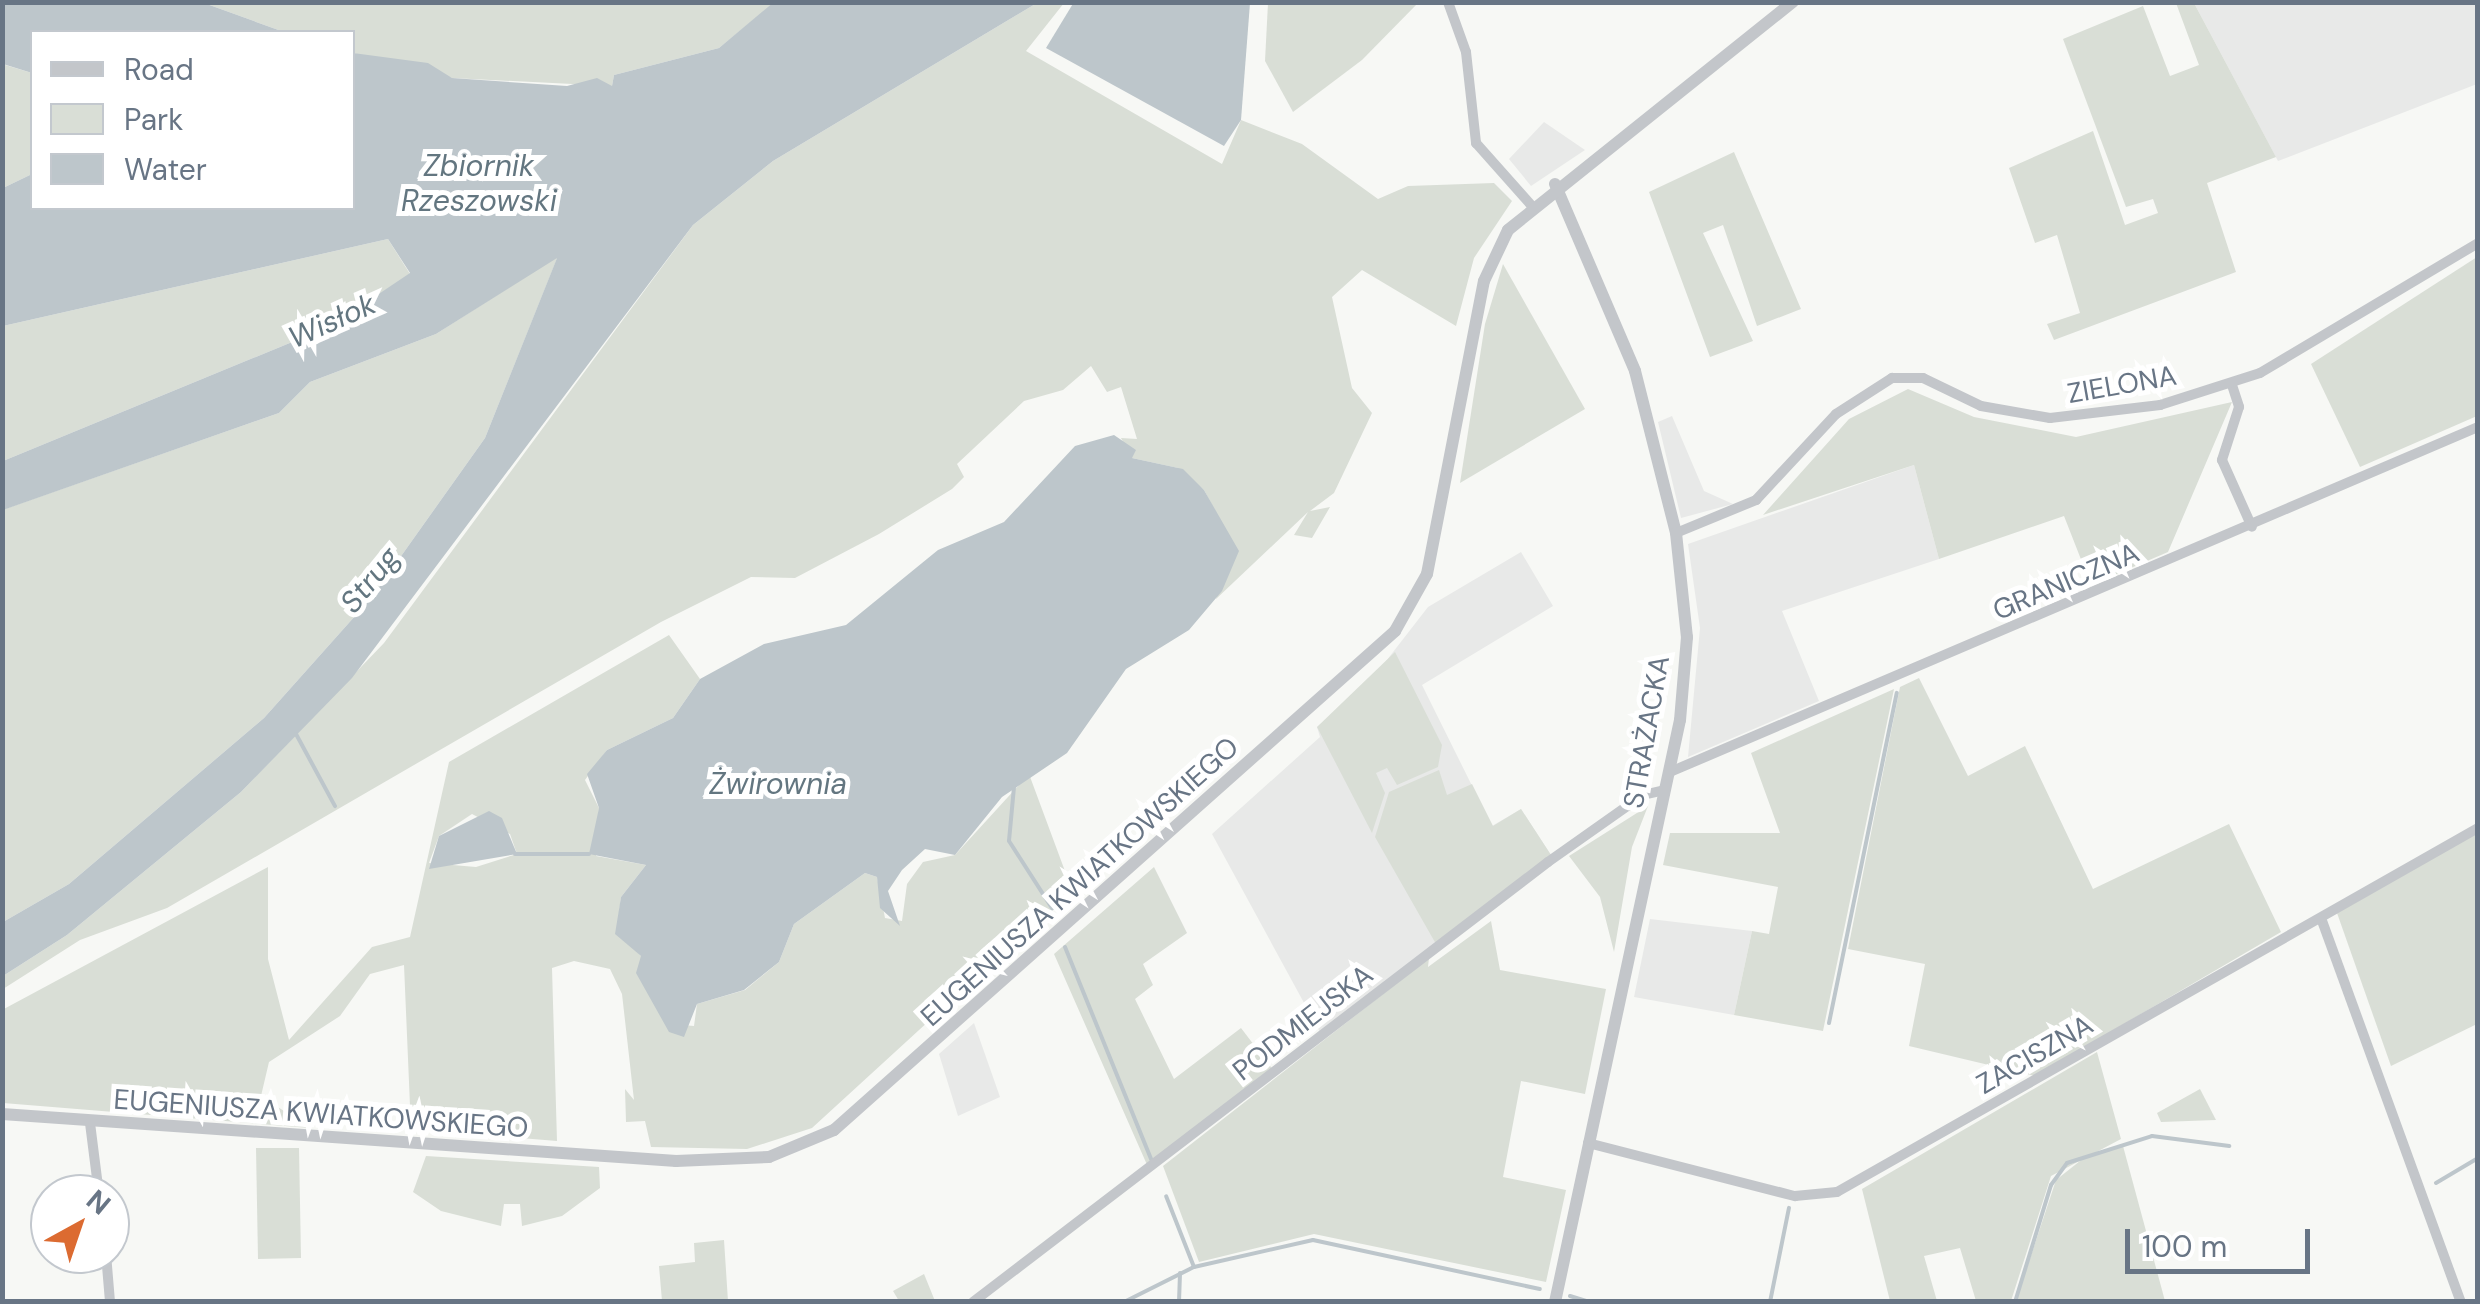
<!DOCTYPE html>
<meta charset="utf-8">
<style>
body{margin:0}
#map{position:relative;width:2480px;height:1304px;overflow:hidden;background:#f7f8f5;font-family:"DM Sans",sans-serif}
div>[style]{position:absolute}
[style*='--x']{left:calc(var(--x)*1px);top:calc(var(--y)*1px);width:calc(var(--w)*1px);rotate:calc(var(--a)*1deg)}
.built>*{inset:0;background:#e8e9e8}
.green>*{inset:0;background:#d9ded6}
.water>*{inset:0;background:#bdc6cb}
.stream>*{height:4px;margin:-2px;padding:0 2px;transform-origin:2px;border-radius:2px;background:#bdc6cb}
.minor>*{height:10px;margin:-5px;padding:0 5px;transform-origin:5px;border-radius:5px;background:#c3c6ca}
.tertiary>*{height:12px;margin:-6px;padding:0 6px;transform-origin:6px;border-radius:6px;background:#c3c6ca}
span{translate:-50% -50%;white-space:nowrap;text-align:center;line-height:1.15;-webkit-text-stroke:10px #fff;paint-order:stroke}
.street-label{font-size:28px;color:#687585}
.water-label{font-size:30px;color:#637680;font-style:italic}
.frame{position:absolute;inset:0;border:5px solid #687585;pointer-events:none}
.legend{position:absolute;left:30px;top:30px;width:325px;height:180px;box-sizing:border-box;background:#fff;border:2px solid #c3c8ce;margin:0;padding:12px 18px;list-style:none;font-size:30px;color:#687585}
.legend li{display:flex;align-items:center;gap:20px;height:50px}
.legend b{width:50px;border:2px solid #c3c8ce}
.north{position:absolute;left:30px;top:1174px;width:100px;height:100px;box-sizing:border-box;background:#fff;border:2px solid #c3c8ce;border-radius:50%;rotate:40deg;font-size:28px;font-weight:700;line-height:40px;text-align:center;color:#687585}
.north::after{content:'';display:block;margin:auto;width:35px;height:45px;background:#dc6b31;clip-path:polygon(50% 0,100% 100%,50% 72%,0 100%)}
.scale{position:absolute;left:2125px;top:1229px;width:185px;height:45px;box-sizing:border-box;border:5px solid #687585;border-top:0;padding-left:12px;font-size:30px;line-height:35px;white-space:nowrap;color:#687585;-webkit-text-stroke:8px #fff;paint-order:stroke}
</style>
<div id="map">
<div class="built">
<div style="clip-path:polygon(2194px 3px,2477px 3px,2477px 84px,2278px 161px)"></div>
<div style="clip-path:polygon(1544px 122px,1585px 150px,1531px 186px,1509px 159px)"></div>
<div style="clip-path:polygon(1672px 416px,1704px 491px,1733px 504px,1681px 518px,1658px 422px)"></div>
<div style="clip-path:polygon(1914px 465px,1939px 559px,1782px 611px,1819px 701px,1688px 757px,1700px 628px,1688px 544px)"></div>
<div style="clip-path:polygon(1521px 552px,1553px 606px,1422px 685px,1492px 826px,1521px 809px,1551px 855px,1321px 1034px,1212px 834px,1320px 737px,1317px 727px,1369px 683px,1428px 607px)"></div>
<div style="clip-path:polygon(1650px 919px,1752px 931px,1734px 1015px,1634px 997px)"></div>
<div style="clip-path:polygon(974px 1023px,1000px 1097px,958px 1116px,939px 1054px)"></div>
</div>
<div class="green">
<div style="clip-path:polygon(204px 3px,774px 3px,719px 48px,614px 75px,612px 86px,452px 78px,353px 53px,352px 32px,284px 32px)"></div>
<div style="clip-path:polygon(1037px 3px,1064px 3px,1026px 51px,1222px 164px,1241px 120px,1302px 144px,1378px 199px,1408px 186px,1494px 183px,1512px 201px,1474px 258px,1456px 326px,1362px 270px,1332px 297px,1352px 388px,1372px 413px,1334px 493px,1310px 511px,1330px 507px,1312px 538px,1294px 535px,1308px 512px,1216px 599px,1230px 538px,1204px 490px,1178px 468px,1132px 458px,1121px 438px,1137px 439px,1121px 387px,1107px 392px,1091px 366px,1063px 390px,1024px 401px,957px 464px,964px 477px,952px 489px,879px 534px,795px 578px,751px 577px,661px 622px,167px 908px,80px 940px,3px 989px,3px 976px,67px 935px,241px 792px,384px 643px,693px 225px,773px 161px)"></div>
<div style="clip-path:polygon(1418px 3px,1362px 60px,1293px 112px,1265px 61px,1268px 3px)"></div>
<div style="clip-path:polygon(2176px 3px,2194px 3px,2276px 157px,2207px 183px,2236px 272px,2054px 340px,2047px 324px,2080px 313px,2057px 235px,2035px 243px,2009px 168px,2093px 131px,2125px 225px,2158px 213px,2153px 199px,2126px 207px,2063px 39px,2143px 6px,2170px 76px,2199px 65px)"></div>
<div style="clip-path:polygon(2px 64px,32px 73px,32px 174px,3px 188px)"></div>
<div style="clip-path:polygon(1734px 152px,1801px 309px,1757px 326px,1723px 225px,1703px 233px,1753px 341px,1710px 357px,1649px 192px)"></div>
<div style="clip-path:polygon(388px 239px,410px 274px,331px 326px,3px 461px,3px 326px)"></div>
<div style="clip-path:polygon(558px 256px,485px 438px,372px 597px,264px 718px,69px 884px,3px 922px,2px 510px,279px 413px,310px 382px,436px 334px)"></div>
<div style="clip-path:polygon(2477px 257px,2477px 416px,2360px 467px,2311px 364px)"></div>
<div style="clip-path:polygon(1503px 264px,1585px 409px,1460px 483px,1485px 324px)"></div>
<div style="clip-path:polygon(1908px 389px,1974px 417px,2076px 437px,2232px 402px,2168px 552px,2091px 585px,2064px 516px,1939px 559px,1914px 465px,1763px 515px,1849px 419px)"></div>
<div style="clip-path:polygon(evenodd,669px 635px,700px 679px,673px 718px,607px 750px,585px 780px,599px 808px,596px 856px,646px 865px,621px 897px,617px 929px,641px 956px,670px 1024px,694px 1026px,697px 1004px,745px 990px,779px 962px,794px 924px,865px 873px,877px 877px,885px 918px,902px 921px,907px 884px,923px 862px,955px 855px,1029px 774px,1072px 890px,812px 1128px,747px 1149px,651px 1147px,645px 1121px,626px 1122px,625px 1089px,634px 1100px,622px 994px,610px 969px,574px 961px,552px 968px,557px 1141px,411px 1129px,404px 965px,370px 974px,340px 1016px,269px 1062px,261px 1096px,310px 1128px,3px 1103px,2px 1010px,268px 867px,268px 959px,289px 1040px,372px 947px,410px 937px,449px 762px,669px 635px,472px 814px,510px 834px,517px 854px,476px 867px,429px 863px,439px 836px,472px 814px)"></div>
<div style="clip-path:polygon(1395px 652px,1442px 745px,1438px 767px,1397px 785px,1387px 768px,1376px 773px,1385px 793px,1372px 833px,1317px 727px)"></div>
<div style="clip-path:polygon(1919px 678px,1968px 776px,2025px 746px,2093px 889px,2229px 824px,2281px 932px,2035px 1076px,1909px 1046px,1925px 964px,1848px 949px,1900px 687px)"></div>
<div style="clip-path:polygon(1894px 689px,1823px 1031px,1734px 1015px,1752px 931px,1769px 934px,1778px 887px,1663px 865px,1670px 833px,1780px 833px,1751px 753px)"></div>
<div style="clip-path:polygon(1439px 770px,1447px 795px,1472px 784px,1493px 826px,1521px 809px,1551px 855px,1436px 944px,1375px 837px,1389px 792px)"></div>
<div style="clip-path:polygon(1648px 806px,1632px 847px,1614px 952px,1600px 897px,1569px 856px)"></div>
<div style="clip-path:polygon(2477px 833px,2477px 1024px,2391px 1066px,2337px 913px)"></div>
<div style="clip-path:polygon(1154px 867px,1187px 933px,1143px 964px,1153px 985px,1135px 999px,1174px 1079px,1241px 1028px,1274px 1071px,1148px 1167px,1054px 954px)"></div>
<div style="clip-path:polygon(1491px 921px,1500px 970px,1606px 989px,1585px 1094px,1521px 1081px,1503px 1177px,1566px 1190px,1546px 1282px,1314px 1234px,1199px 1262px,1163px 1166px,1429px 958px,1428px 967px)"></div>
<div style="clip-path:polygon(2097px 1052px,2121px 1139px,2051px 1176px,2011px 1301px,1976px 1301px,1960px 1248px,1924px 1256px,1937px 1301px,1890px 1301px,1862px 1189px)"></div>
<div style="clip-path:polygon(2200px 1089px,2216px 1120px,2161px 1122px,2157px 1113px)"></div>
<div style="clip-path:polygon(2123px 1146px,2165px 1301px,2016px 1301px,2056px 1180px,2085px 1157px)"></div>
<div style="clip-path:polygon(256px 1148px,299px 1148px,301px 1258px,258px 1259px)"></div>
<div style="clip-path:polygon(426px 1156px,599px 1167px,600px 1188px,562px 1216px,522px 1226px,520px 1204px,504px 1204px,501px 1226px,441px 1211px,413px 1192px)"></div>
<div style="clip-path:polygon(724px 1240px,728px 1301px,662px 1301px,659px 1266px,695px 1262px,694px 1243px)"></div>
<div style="clip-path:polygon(924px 1274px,935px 1301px,899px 1301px,893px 1291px)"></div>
</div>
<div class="water">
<div style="clip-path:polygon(774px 2px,1037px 3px,773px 161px,693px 225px,352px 678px,241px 792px,67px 935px,3px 976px,3px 922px,69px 884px,264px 718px,372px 597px,485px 438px,557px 258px,436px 334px,310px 382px,279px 413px,3px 510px,3px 461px,331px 326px,410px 273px,388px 239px,3px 326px,3px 188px,32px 174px,32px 208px,352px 208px,353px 53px,428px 63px,452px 78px,567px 86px,597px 78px,612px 86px,614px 75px,719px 48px)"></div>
<div style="clip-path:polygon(1074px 2px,1250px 3px,1241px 120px,1224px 146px,1046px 48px)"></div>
<div style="clip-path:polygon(2px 3px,204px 3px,284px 32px,32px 32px,32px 73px,3px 64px)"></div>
<div style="clip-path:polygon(1114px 435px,1136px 450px,1132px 458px,1183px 469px,1204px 490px,1239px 551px,1222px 591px,1189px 630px,1126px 669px,1067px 753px,1002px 797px,955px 855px,925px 849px,902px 870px,888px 891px,900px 926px,880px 908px,877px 877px,865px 873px,794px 924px,779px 962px,744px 990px,697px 1004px,684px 1037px,669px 1032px,636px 973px,641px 956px,615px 934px,621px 897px,646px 865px,589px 854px,599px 808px,587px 774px,607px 750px,673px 718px,700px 679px,764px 644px,846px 625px,938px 550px,1004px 522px,1075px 446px)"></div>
<div style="clip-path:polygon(489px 811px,502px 818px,517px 854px,429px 869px,439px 836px)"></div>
</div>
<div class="stream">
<div style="--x:296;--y:734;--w:82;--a:61.6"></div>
<div style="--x:1014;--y:787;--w:54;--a:95.3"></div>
<div style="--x:1009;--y:841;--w:80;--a:57.3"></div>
<div style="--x:515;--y:854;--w:74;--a:0"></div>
<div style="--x:1065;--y:947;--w:229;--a:67.9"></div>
<div style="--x:1829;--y:1023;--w:337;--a:-78.4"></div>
<div style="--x:2436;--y:1183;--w:49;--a:-30.8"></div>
<div style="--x:1194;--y:1267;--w:122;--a:-12.8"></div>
<div style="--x:1313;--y:1240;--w:232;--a:12.2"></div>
<div style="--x:1570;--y:1296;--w:21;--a:17"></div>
<div style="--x:1124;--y:1302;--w:78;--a:-26.6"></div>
<div style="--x:1194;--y:1267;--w:76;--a:-111.5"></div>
<div style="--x:1179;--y:1302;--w:29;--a:-88"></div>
<div style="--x:1770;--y:1302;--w:96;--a:-78.6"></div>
<div style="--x:2015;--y:1302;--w:122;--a:-72.9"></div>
<div style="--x:2051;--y:1185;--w:27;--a:-54"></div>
<div style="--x:2067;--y:1163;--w:89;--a:-17.6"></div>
<div style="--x:2152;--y:1136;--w:78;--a:7.4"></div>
</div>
<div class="minor">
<div style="--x:1448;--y:2;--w:53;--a:70.2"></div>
<div style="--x:1466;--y:52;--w:92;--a:83.7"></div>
<div style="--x:1476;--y:143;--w:83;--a:48.4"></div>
<div style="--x:2232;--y:385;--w:23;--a:72"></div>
<div style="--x:2239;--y:407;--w:56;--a:107.8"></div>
<div style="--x:2222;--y:460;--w:73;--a:65.9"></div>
<div style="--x:1676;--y:533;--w:87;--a:-22.4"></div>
<div style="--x:1756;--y:500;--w:117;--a:-47.1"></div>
<div style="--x:1836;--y:414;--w:67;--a:-32.7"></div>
<div style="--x:1892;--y:378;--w:31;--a:0"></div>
<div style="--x:1923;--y:378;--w:64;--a:25.8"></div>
<div style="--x:1981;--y:406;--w:70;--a:9.9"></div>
<div style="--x:2050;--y:418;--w:111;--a:-6.7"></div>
<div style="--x:2160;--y:405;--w:105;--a:-17.7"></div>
<div style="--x:2260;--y:373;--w:254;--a:-30.8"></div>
<div style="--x:1670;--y:772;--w:879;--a:-23.12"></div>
<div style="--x:2321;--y:918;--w:409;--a:70"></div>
<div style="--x:90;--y:1123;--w:72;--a:82.8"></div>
<div style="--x:1588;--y:1143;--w:214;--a:14.4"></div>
<div style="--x:1795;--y:1196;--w:42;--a:-5.4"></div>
<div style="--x:1837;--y:1192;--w:737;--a:-29.59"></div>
<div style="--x:106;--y:1254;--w:48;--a:85.2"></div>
<div style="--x:973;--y:1302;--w:724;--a:-37.42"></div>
<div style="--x:1548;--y:862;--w:116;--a:-35.2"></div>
<div style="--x:1643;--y:795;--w:23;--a:-13"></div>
</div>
<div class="tertiary">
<div style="--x:1555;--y:184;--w:203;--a:66.8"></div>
<div style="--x:1635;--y:371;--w:167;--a:75.8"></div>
<div style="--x:1676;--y:533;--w:105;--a:84"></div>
<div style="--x:1687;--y:637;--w:83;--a:94.8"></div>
<div style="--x:1680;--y:720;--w:595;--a:102.12"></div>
<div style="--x:2;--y:1114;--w:676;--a:3.99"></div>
<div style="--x:676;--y:1161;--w:93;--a:-2.5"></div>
<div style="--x:769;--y:1157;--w:70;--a:-22.6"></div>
<div style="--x:834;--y:1130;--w:751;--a:-41.65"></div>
<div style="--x:1395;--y:631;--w:65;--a:-60.7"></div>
<div style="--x:1427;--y:574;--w:298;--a:-79"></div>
<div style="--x:1484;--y:281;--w:56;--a:-64.8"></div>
<div style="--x:1508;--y:230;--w:365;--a:-38.7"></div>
</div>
<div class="street-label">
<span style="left:2122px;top:385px;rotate:-10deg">ZIELONA</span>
<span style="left:2066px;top:582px;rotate:-23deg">GRANICZNA</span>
<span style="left:1647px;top:732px;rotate:-80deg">STRAŻACKA</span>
<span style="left:1080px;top:882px;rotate:-42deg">EUGENIUSZA KWIATKOWSKIEGO</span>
<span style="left:1303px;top:1023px;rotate:-38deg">PODMIEJSKA</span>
<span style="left:2035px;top:1055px;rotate:-30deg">ZACISZNA</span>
<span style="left:321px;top:1114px;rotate:4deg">EUGENIUSZA KWIATKOWSKIEGO</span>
</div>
<div class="water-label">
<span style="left:479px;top:183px">Zbiornik<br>Rzeszowski</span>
<span style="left:332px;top:321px;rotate:-24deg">Wisłok</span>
<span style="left:370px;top:580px;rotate:-51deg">Strug</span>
<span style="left:778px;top:784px">Żwirownia</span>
</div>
<div class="frame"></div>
<ul class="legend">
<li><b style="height:12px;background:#c3c6ca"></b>Road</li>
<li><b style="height:28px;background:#d9ded6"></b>Park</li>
<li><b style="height:28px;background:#bdc6cb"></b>Water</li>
</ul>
<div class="north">N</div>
<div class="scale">100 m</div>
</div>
